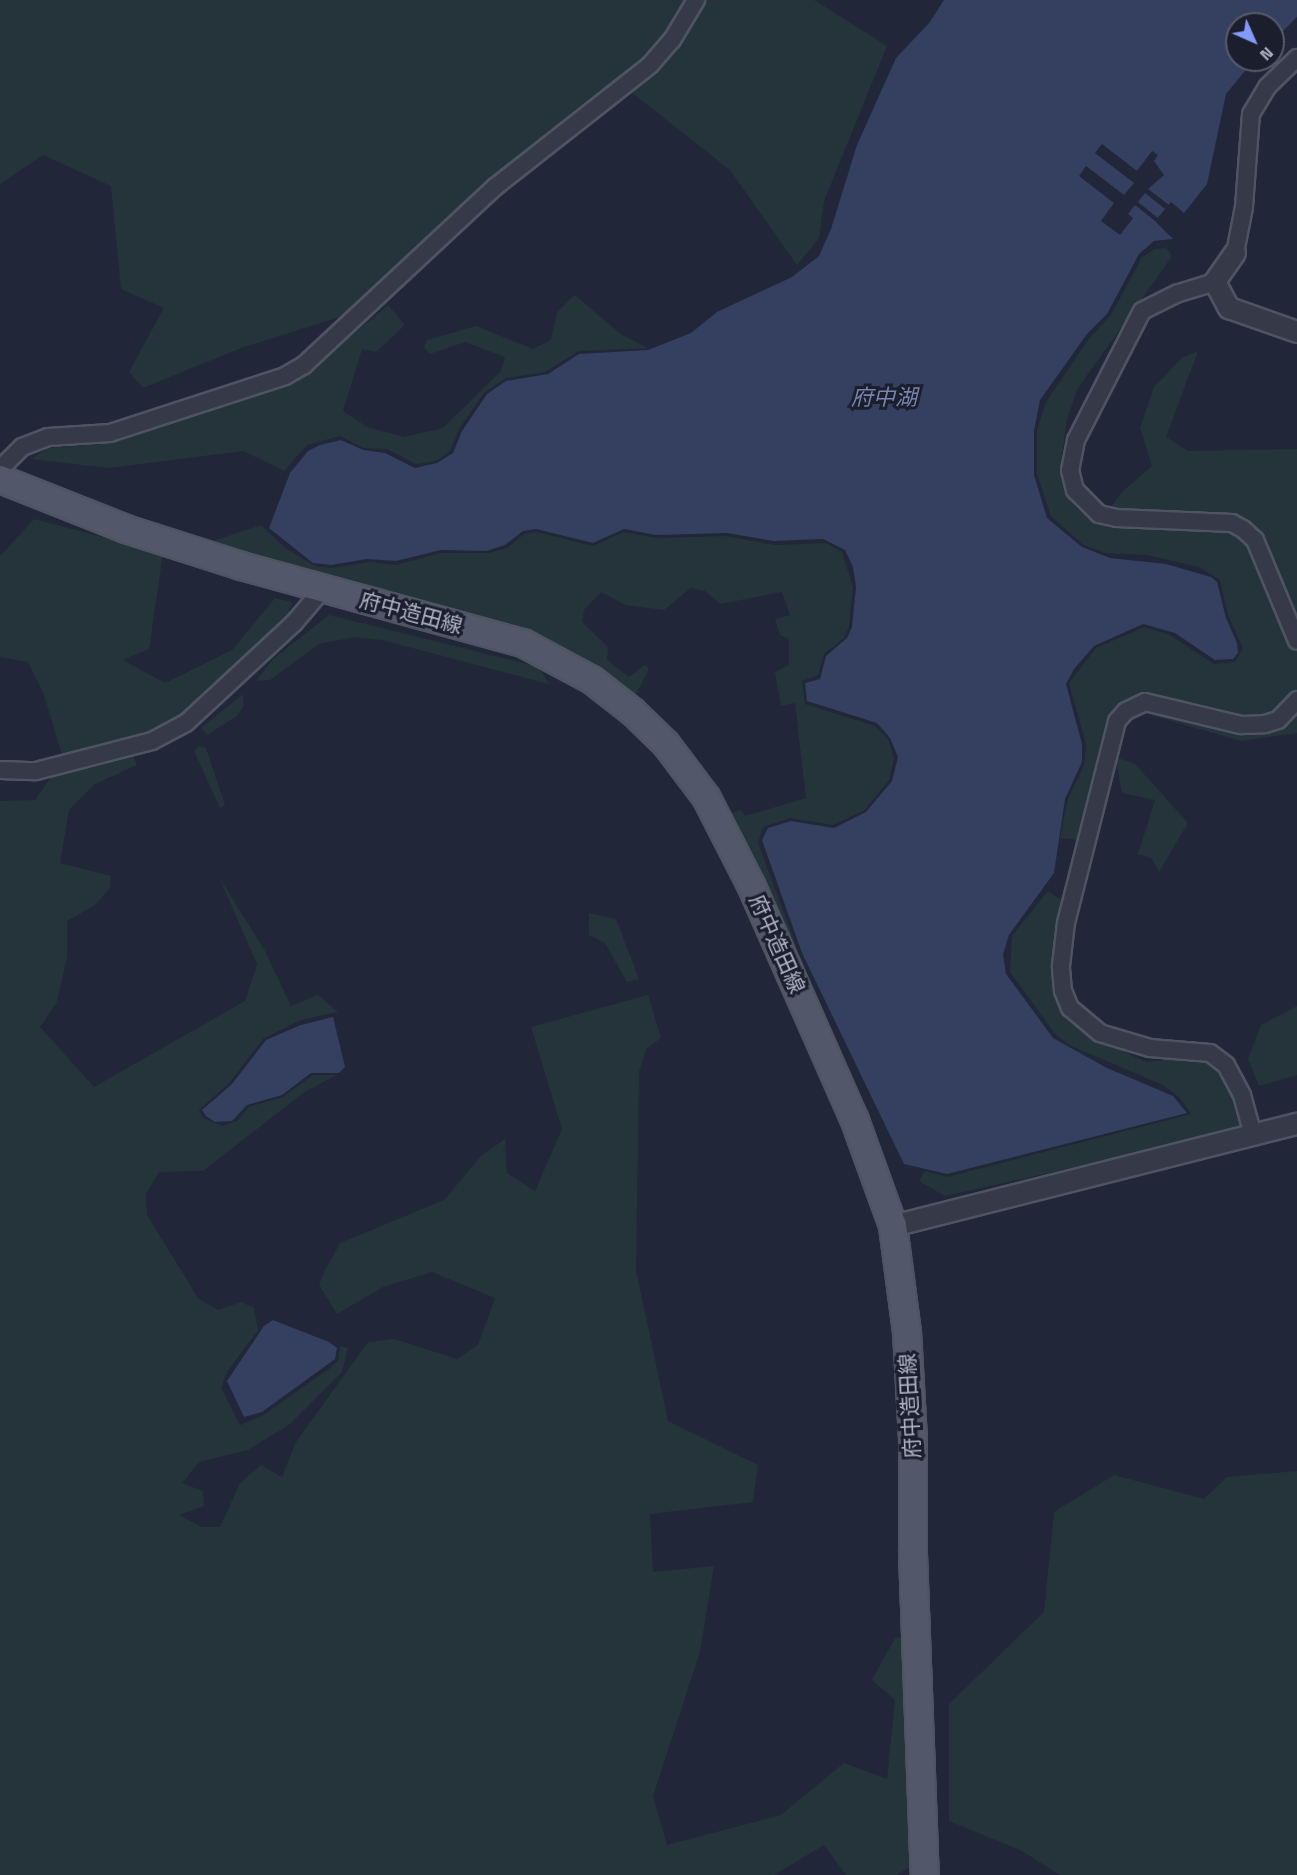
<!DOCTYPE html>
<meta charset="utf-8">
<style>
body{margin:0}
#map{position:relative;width:1297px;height:1875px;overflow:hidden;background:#212738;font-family:"Space Grotesk","Noto Sans JP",sans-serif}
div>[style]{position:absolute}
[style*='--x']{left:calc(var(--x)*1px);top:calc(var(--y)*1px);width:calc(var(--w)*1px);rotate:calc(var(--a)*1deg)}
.green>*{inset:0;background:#24343a}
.water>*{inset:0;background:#353f5f}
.pier>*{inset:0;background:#212738}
.roads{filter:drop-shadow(2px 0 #4f5463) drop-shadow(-2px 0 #4f5463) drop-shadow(0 2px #4f5463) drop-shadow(0 -2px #4f5463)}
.minor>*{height:16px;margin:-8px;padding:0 8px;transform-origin:8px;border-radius:8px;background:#353948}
.tertiary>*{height:20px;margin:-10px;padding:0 10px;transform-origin:10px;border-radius:10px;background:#353948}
.primary>*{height:26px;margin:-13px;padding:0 13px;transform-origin:13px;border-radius:13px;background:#525869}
span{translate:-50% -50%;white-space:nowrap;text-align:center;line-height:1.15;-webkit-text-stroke:6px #1a1e2d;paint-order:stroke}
.street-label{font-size:21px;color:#afb4c5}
.water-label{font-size:22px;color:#7785ad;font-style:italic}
.north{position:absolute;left:1225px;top:12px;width:60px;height:60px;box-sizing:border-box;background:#1a1e2d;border:2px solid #565a6a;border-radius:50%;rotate:135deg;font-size:16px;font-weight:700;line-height:24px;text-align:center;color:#afb4c5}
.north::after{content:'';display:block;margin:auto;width:21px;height:27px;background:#839af6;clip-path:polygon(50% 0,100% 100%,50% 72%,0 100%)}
</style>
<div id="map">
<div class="green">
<div style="clip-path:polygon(0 0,814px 0,887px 46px,824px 201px,819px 238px,797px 265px,730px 170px,616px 80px,490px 181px,349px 314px,241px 348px,143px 388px,129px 372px,164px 308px,121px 289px,111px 186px,43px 155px,0 184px)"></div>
<div style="clip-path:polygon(1166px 248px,1172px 255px,1168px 262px,1078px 388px,1067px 419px,1062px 456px,1065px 480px,1076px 508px,1099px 524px,1122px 492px,1152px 466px,1140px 428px,1154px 387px,1182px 358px,1198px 351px,1166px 437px,1188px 451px,1297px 449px,1297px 733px,1241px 741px,1154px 716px,1131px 704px,1081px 840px,1060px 838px,1068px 799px,1084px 765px,1086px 744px,1069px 683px,1096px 648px,1144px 627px,1170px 635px,1214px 664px,1235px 662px,1243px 648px,1228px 615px,1220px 580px,1199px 567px,1147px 555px,1105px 553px,1082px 544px,1051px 516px,1037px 474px,1037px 430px,1046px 402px,1088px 340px,1111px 315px,1142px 257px,1155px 249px)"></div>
<div style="clip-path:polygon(575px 295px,622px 335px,648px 348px,579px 351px,545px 372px,506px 378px,484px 393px,459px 429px,450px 451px,436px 461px,416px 464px,387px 449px,364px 448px,340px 436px,307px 445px,284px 471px,243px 451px,109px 468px,31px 459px,48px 448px,112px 443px,304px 376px,388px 305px,405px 325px,376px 352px,362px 349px,343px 411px,367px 427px,404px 437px,443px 428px,501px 371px,505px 357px,465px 342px,430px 354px,424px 347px,427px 340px,476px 326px,533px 349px,551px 340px,557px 312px)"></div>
<div style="clip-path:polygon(34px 519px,163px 553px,149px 649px,123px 660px,165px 683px,232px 650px,275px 598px,292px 602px,287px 618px,182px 715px,146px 733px,62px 755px,43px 692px,28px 662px,0 657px,0 556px)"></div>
<div style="clip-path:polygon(261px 525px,285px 548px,315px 566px,332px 568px,370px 562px,396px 565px,441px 553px,489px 553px,507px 548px,524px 534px,537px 532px,593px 546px,624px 532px,656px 538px,726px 536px,775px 545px,826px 543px,842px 552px,853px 587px,849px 626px,844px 638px,824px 654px,818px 675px,802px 681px,805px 704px,875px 726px,888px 739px,894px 758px,889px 780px,865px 810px,833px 825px,790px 818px,763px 827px,758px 843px,796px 945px,791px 947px,727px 815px,741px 810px,745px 816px,806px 798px,795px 703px,781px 706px,775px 672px,789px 665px,789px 639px,780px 635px,775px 619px,790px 615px,782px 592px,720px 604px,705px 591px,691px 588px,664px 610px,626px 605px,601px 592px,584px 610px,582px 622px,608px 647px,607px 660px,629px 677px,645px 665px,649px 669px,633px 700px,546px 637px,210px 542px)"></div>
<div style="clip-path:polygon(329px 615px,539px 667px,549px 684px,382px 640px,355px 637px,319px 644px,270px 680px,256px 681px,273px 659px)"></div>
<div style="clip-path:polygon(243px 694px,244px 706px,237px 716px,207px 735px,201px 728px)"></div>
<div style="clip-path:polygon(199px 746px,206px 748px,225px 805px,220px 808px,194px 751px)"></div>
<div style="clip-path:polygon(133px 757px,137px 765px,95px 784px,69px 810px,60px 863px,111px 876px,110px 888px,95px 905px,67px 921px,67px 957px,57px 1002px,40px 1027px,94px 1087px,245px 1001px,257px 964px,219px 877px,265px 951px,291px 1006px,318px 995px,338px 1012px,301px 1020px,264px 1038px,229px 1083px,199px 1110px,203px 1118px,223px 1126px,237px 1121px,249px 1107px,283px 1097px,313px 1075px,336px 1075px,303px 1093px,203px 1171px,159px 1172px,146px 1194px,147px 1215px,198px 1298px,218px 1310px,241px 1302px,254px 1308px,258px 1330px,227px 1372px,221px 1388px,240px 1425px,262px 1416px,330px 1368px,338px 1361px,340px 1346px,348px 1348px,342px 1372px,290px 1424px,248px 1450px,199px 1462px,182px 1483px,203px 1491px,204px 1506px,179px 1515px,201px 1527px,220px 1527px,240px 1483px,261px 1465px,282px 1477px,296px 1442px,368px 1342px,394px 1339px,457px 1359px,478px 1345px,495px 1298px,432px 1272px,383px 1287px,337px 1314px,319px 1285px,324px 1272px,340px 1243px,444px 1200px,481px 1156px,505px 1139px,507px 1173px,535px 1191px,562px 1129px,531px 1027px,648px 995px,661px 1038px,646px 1049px,639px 1072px,636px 1270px,668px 1421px,758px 1465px,753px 1502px,650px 1514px,653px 1572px,714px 1566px,700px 1652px,653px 1796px,667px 1845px,781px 1815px,844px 1763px,887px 1779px,895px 1700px,872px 1680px,895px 1638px,903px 1636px,910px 1867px,896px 1875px,846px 1875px,824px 1845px,774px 1875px,0 1875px,0 801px,35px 800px,51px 777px)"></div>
<div style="clip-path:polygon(1115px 757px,1135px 764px,1188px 823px,1159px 872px,1151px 858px,1138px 854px,1155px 800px,1122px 793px)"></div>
<div style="clip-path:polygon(1048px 891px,1064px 902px,1061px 1008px,1090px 1036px,1146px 1062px,1199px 1056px,1224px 1071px,1247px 1129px,945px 1196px,919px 1181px,925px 1171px,947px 1177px,1191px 1114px,1180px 1098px,1163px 1085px,1071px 1046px,1056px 1035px,1010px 972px,1012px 936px)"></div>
<div style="clip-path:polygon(589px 913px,616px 919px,639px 979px,627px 982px,605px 943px,589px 935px)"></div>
<div style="clip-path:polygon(1297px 1006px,1297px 1075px,1259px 1086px,1248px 1059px,1261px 1025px)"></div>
<div style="clip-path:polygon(1297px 1471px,1297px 1875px,1060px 1875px,1022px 1851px,949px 1821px,949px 1704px,1044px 1612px,1054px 1512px,1114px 1475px,1204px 1499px,1227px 1477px)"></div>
</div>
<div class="water">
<div style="clip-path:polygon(944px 0,1297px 0,1297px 17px,1273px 41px,1273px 24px,1237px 24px,1237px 60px,1254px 60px,1226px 94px,1207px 184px,1184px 213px,1171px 202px,1155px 221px,1173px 239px,1154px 241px,1139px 254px,1107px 314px,1087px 334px,1040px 400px,1034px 431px,1034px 475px,1047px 518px,1082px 547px,1110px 558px,1166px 564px,1211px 577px,1217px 582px,1226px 618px,1237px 643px,1238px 653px,1233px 659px,1215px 660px,1175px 633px,1143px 624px,1094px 646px,1074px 669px,1066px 684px,1082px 744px,1082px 762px,1065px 799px,1054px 873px,1009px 935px,1003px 954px,1006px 974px,1053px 1038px,1107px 1068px,1173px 1096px,1187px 1113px,947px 1174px,904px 1164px,802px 953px,762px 840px,768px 828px,791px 821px,834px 828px,866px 812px,892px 781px,898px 757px,890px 738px,877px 723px,807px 701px,805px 683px,820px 679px,826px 656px,847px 638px,852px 627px,856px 587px,853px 567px,845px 550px,823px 539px,774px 541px,727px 533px,656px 535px,624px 529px,593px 543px,536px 529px,523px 531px,505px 545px,487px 551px,441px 550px,396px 561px,367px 559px,331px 565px,313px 563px,269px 528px,290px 473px,308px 451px,320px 445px,341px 440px,363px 450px,385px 453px,415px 468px,437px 463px,453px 453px,462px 431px,487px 394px,506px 381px,548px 374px,579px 354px,648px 350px,691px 333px,717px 312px,792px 277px,819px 256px,831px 229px,857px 145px,896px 58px,930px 22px)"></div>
<div style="clip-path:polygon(333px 1017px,345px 1067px,339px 1073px,311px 1073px,282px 1095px,247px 1105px,232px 1121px,215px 1122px,206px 1116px,202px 1110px,232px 1084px,266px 1040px,301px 1025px)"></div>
<div style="clip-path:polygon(273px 1320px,329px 1342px,337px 1348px,335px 1359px,262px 1412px,244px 1417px,227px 1381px,264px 1326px)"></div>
</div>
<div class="pier">
<div style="clip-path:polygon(1102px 144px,1137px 171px,1152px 151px,1158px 155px,1154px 161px,1164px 175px,1148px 189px,1169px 205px,1165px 209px,1145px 193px,1138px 202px,1158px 218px,1155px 221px,1135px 205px,1128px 214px,1133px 218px,1120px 235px,1101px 221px,1114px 203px,1079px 176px,1086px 166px,1124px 195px,1134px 183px,1095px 153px)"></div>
</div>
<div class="roads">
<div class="minor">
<div style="--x:1235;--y:253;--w:47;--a:-78.9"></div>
<div style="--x:1244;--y:207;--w:93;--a:-85.7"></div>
<div style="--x:1251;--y:114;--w:31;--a:-59"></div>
<div style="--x:1267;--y:87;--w:42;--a:-44"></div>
<div style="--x:1215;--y:282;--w:39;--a:163"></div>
<div style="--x:1178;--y:293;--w:40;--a:153.4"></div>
<div style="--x:1142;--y:311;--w:145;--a:117.1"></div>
<div style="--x:1076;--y:440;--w:31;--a:101"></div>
<div style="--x:1070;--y:470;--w:21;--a:76"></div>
<div style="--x:1075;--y:490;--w:34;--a:45"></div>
<div style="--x:1099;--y:514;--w:18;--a:13"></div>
<div style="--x:1117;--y:518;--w:115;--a:2.5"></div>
<div style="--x:1232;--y:523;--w:13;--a:29"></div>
<div style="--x:1243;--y:529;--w:16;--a:43"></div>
<div style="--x:1255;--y:540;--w:109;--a:67.4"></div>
<div style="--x:0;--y:469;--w:31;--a:-45"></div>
<div style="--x:22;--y:447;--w:28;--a:-21"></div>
<div style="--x:48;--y:437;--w:62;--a:-3.7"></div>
<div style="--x:110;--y:433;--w:184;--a:-18"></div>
<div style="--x:285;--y:376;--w:22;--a:-30"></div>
<div style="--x:304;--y:365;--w:261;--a:-43"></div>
<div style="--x:495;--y:187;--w:197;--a:-38.2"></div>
<div style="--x:650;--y:65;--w:33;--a:-49"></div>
<div style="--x:672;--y:40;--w:47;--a:-59"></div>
<div style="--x:0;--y:770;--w:36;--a:2"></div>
<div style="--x:36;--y:771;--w:120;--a:-14.5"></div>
<div style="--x:152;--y:741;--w:38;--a:-28"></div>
<div style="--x:186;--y:723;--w:147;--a:-42.8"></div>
<div style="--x:294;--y:623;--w:45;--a:-49.5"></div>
<div style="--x:1253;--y:1135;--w:41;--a:-105.4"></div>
<div style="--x:1242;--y:1095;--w:34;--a:-118"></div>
<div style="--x:1226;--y:1065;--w:20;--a:-143"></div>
<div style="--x:1210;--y:1053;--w:60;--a:-175.2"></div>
<div style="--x:1150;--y:1048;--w:52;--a:-163.3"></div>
<div style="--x:1100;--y:1033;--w:39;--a:-140"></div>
<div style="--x:1070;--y:1008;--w:18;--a:-112"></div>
<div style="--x:1063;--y:991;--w:25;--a:-95"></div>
<div style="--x:1061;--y:966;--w:43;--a:-83.4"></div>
<div style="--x:1066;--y:923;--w:208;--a:-75.8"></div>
<div style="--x:1117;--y:721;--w:13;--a:-48"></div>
<div style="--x:1126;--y:711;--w:21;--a:-25"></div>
<div style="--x:1145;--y:702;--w:99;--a:13.5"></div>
<div style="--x:1241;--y:725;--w:24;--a:-2"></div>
<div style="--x:1265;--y:724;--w:14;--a:-17"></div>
<div style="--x:1278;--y:720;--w:28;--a:-46"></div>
</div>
<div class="tertiary">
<div style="--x:1235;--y:253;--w:35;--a:125"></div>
<div style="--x:1215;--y:282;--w:30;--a:62"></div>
<div style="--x:1229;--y:308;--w:72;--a:19.4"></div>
<div style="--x:893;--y:1226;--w:417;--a:-14.2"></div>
</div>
<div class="primary">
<div style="--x:0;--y:479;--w:136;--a:21.6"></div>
<div style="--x:126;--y:529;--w:121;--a:17.8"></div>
<div style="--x:241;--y:566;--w:292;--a:15.3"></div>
<div style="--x:523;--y:643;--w:78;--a:28.2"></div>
<div style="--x:592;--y:680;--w:52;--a:38"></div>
<div style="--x:633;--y:712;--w:46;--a:44.1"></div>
<div style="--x:666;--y:744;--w:66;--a:53"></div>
<div style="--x:706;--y:797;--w:99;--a:62.9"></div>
<div style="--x:751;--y:885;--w:255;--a:66.2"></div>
<div style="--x:854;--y:1118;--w:115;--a:70.1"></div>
<div style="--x:893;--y:1226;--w:107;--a:82.5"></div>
<div style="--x:907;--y:1332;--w:106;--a:86.8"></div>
<div style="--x:913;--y:1438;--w:116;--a:90"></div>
<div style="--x:913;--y:1554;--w:321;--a:87.9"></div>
</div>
</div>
<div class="street-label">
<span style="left:411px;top:613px;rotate:15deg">府中造田線</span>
<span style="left:777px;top:944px;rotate:66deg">府中造田線</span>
<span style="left:910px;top:1406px;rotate:-93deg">府中造田線</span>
</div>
<div class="water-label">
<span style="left:884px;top:398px">府中湖</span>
</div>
<div class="north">N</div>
</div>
